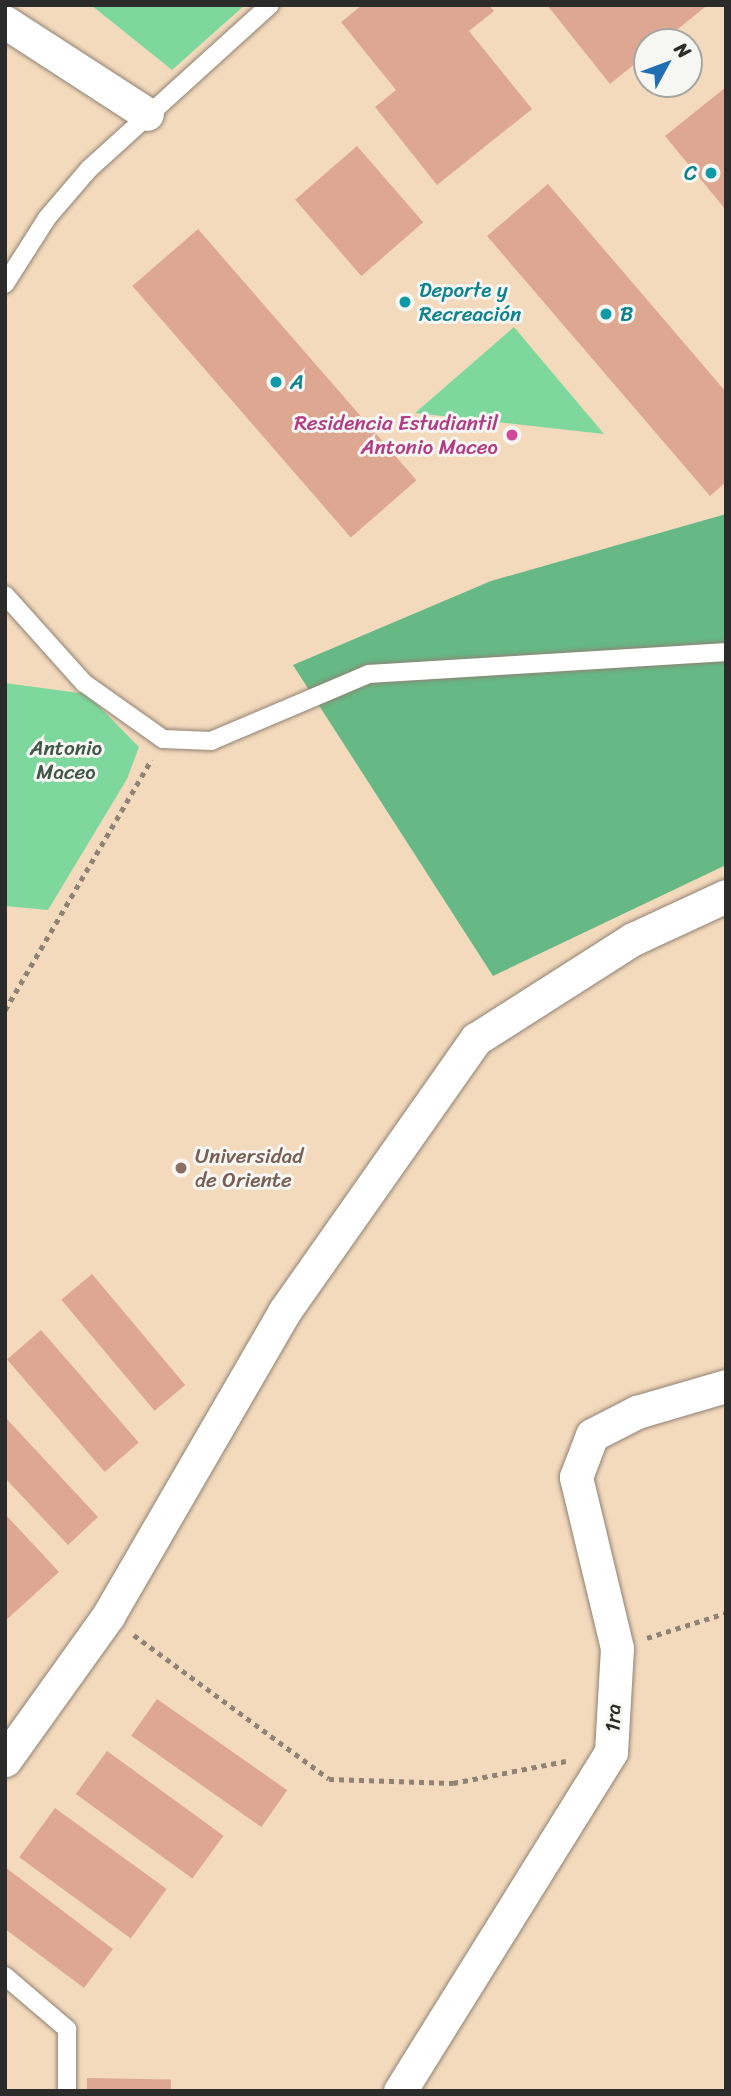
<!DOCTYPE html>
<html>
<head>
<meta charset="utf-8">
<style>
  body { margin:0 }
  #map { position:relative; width:731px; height:2096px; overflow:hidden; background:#f4dabd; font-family:Sriracha,sans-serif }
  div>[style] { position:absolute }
  .green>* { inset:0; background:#7ed89e }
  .forest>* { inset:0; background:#66b885 }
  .building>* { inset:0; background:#dea792; transform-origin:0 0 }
  .path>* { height:4.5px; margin-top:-2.25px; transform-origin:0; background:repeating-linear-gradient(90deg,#908274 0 5px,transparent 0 10px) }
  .roads { filter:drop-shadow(0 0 2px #908274) drop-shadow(0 0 2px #908274) }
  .lane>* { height:18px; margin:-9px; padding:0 9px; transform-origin:9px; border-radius:9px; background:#fff }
  .street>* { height:33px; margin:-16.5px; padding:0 16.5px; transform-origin:16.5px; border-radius:16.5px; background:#fff }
  .dots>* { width:19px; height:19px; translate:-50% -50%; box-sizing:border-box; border:4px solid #f6f6f2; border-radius:50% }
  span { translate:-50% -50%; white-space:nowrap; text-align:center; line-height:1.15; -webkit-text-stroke:6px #f6f6f2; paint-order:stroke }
  .culture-label { font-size:21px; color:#0d838f }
  .right { translate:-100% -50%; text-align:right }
  .left { translate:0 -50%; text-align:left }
  .hotel-label { font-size:21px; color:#b23c85 }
  .park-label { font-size:21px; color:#405648 }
  .education-label { font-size:21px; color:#785e54 }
  .street-label { font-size:21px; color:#2b2b2b }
  .frame { position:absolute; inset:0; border:7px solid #2b2b2b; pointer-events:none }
  .north { position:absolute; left:633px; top:28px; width:70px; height:70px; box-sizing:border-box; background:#f6f6f2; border:2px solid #a5a5a2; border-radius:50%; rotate:49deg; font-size:19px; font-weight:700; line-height:28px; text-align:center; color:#2b2b2b }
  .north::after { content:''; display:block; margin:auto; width:24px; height:32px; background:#1f6fb2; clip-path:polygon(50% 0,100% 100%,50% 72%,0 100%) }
</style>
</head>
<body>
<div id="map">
  <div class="green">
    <i style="clip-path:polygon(91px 5px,245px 5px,172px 70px)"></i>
    <i style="clip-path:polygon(514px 327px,604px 434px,415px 413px)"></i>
    <i style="clip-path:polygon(5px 683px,87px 694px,139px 747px,127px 779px,48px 910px,5px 906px)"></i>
  </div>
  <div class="forest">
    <i style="clip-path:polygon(726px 514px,726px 865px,493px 976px,293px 665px,491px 581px)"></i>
  </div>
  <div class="building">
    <i style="clip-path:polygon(362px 5px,489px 5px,494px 11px,469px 31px,532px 109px,437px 185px,375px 107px,396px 90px,341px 22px)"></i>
    <i style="clip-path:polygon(547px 5px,703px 5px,705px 7px,662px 42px,647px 42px,647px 54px,610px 84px)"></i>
    <i style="clip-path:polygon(726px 87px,726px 210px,665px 136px)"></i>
    <i style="left:357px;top:146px;width:101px;height:82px;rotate:49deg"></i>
    <i style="clip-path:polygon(548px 184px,726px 392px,726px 482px,710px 496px,487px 236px)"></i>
    <i style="left:198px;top:229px;width:333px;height:87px;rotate:49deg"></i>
    <i style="left:92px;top:1274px;width:145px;height:40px;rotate:50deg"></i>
    <i style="left:41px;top:1330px;width:149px;height:45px;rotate:49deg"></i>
    <i style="clip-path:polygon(5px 1417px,98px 1517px,68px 1545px,5px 1478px)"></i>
    <i style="clip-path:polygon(5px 1514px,59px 1572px,5px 1621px)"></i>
    <i style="left:157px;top:1699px;width:159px;height:45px;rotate:35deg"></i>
    <i style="left:107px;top:1751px;width:144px;height:53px;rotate:36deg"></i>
    <i style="left:55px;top:1808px;width:138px;height:61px;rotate:36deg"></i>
    <i style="clip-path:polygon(5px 1867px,113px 1949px,84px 1988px,5px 1929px)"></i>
    <i style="left:87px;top:2078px;width:84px;height:13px;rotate:1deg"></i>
  </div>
  <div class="path">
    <i style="left:5px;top:1010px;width:290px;rotate:-59.7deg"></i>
    <i style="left:134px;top:1635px;width:242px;rotate:36.4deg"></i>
    <i style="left:329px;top:1779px;width:124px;rotate:1.8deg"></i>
    <i style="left:453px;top:1783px;width:115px;rotate:-11deg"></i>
    <i style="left:647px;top:1638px;width:83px;rotate:-17.6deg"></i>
  </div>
  <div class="roads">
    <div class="lane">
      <i style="left:5px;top:284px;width:78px;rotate:-57.5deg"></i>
      <i style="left:47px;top:218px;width:65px;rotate:-49.4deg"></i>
      <i style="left:89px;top:169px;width:244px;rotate:-42.2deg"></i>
      <i style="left:5px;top:595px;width:118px;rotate:48.1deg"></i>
      <i style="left:84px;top:683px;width:97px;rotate:35.3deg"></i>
      <i style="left:163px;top:739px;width:48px;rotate:2.4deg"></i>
      <i style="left:211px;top:741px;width:172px;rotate:-23deg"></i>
      <i style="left:369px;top:674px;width:358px;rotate:-3.5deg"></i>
      <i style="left:5px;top:1976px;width:82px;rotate:40.5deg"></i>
      <i style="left:67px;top:2029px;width:62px;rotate:90deg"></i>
    </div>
    <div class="street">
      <i style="left:5px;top:22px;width:169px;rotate:32.9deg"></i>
      <i style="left:5px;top:1760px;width:177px;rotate:-54.4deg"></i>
      <i style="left:108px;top:1616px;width:351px;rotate:-59.9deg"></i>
      <i style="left:284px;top:1312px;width:334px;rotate:-54.9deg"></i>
      <i style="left:476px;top:1039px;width:186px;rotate:-32.5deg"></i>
      <i style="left:633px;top:939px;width:102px;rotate:-24.8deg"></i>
      <i style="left:400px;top:2091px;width:399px;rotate:-58.1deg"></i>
      <i style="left:611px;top:1752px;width:104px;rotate:-86.7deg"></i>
      <i style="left:617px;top:1648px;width:176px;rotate:-103.5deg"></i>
      <i style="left:576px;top:1477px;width:45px;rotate:-69.1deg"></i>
      <i style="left:592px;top:1435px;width:51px;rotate:-27.1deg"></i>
      <i style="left:637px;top:1412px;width:93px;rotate:-16.3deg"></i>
    </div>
  </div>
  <div class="dots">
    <i style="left:711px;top:173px;background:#0f9aa8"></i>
    <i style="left:405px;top:302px;background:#0f9aa8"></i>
    <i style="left:606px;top:314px;background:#0f9aa8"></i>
    <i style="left:276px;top:382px;background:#0f9aa8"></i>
    <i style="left:512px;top:435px;background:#d1479c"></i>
    <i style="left:181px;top:1168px;background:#8d6e63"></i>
  </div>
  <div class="culture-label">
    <span class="right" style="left:697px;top:173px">C</span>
    <span class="left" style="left:419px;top:302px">Deporte y<br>Recreación</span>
    <span class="left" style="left:620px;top:314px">B</span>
    <span class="left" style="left:290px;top:382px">A</span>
  </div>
  <div class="hotel-label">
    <span class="right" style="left:498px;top:435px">Residencia Estudiantil<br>Antonio Maceo</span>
  </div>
  <div class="park-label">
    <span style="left:66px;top:760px">Antonio<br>Maceo</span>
  </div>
  <div class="education-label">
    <span class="left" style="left:195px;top:1168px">Universidad<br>de Oriente</span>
  </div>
  <div class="street-label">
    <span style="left:613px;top:1718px;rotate:-87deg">1ra</span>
  </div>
  <div class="frame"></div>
  <div class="north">N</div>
</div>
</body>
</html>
